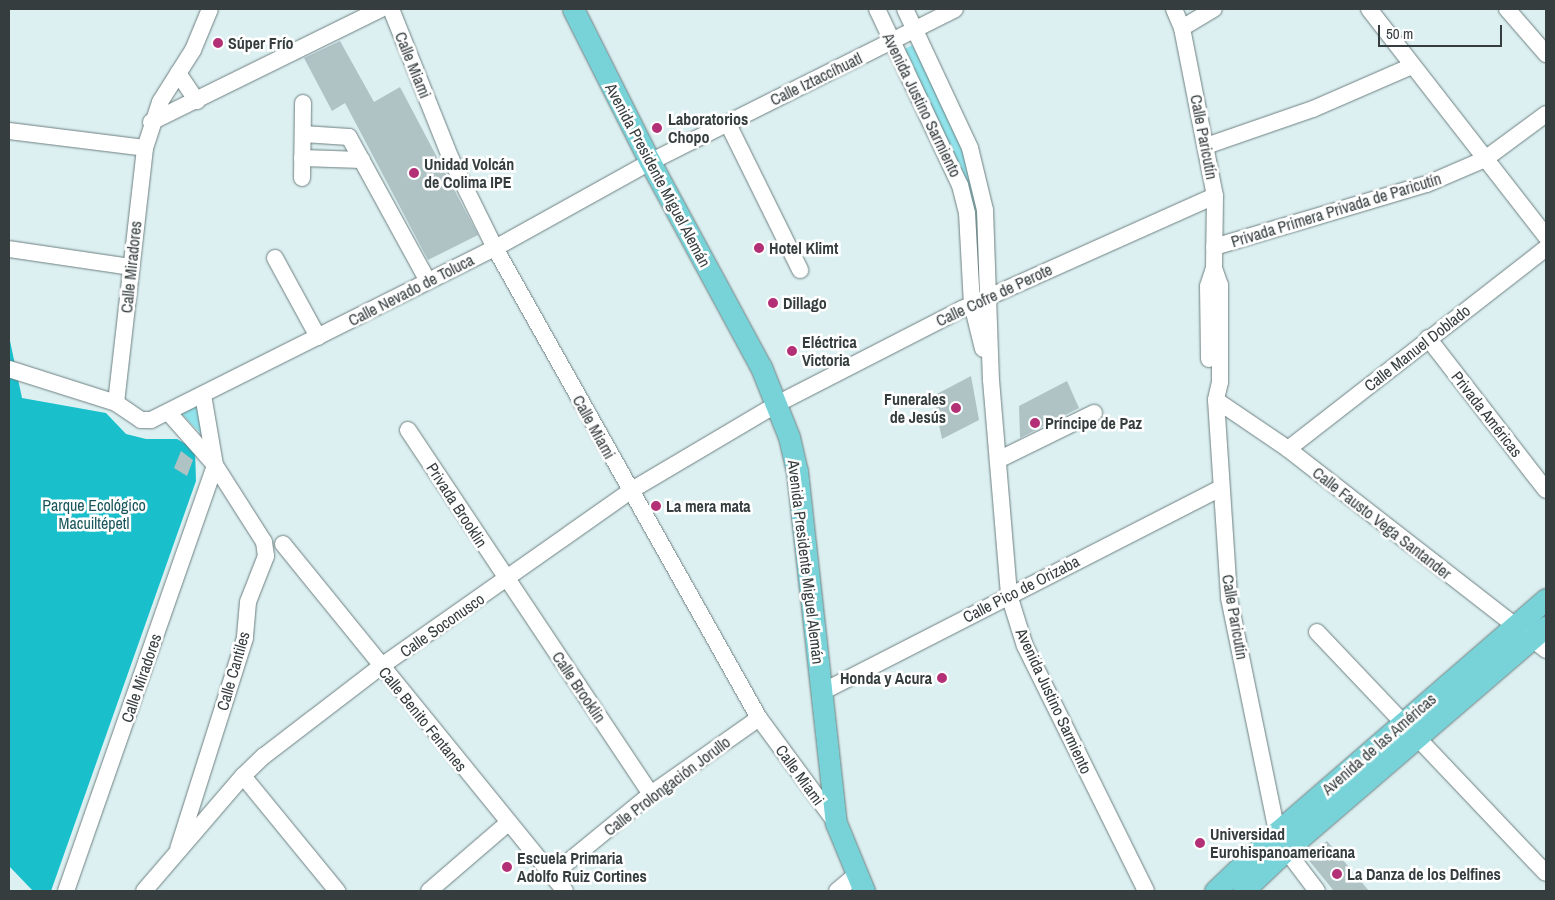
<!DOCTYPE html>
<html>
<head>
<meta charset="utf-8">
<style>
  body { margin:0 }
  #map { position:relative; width:1555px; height:900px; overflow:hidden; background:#dcf0f1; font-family:"Archivo Narrow",sans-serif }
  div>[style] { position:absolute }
  .green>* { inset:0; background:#91e4eb }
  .forest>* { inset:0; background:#19c0cc }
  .building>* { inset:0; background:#afc2c4 }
  .roads { filter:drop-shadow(0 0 1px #6e7f80) drop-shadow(0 0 1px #6e7f80) }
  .minor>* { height:16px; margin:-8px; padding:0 8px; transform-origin:8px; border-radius:8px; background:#fff }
  .major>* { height:21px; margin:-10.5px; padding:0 10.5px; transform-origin:10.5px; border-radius:10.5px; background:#78d3d9 }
  .dots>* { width:14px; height:14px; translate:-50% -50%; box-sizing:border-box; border:2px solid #fff; border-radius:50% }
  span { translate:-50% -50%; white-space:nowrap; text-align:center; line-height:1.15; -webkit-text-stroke:5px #fff; paint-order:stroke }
  .poi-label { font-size:16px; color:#353d3e; font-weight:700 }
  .left { translate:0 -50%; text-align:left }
  .right { translate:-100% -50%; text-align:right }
  .street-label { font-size:16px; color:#353d3e }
  .park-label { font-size:16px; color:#19565b }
  .frame { position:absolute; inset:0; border:10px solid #353d3e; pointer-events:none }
  .scale { position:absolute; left:1378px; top:25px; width:124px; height:22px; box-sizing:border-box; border:2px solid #353d3e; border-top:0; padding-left:6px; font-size:15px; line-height:18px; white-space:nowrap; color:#353d3e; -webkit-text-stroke:4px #fff; paint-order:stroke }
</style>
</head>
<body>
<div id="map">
  <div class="green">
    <i style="clip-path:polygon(912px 45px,967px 150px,979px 186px,983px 276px,978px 278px,968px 187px,905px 49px)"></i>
    <i style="clip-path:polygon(199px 404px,206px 439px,180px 412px)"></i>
  </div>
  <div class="forest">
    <i style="clip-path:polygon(9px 336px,22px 398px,106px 413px,126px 434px,146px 439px,177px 439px,195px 449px,196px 481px,51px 891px,33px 891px,9px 866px)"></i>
  </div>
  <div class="building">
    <i style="clip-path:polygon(340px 41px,374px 102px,400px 87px,478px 235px,428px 260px,345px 103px,332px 111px,304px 58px)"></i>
    <i style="clip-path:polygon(971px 376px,979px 420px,942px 439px,933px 396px)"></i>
    <i style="clip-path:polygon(1067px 381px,1079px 408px,1020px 438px,1019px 406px)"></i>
    <i style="clip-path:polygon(181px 451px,193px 460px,187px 476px,174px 468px)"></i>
    <i style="clip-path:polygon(1327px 841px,1369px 891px,1334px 891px,1307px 858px)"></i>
  </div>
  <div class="roads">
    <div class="minor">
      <i style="left:391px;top:9px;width:162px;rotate:68.2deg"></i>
      <i style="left:451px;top:159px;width:99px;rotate:63.7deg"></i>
      <i style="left:495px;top:248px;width:539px;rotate:60.68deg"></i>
      <i style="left:759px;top:718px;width:130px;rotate:53.7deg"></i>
      <i style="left:877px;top:9px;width:195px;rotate:64.8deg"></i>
      <i style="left:960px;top:185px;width:29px;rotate:76deg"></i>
      <i style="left:967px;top:213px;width:91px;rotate:86.9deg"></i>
      <i style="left:972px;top:304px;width:46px;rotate:76.3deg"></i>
      <i style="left:905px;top:9px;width:153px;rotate:64.9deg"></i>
      <i style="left:970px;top:148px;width:64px;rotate:76.4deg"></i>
      <i style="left:985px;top:210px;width:170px;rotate:88deg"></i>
      <i style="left:991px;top:380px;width:216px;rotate:85.2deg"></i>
      <i style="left:1009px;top:595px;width:53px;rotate:72.6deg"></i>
      <i style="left:1025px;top:646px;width:273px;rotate:63.7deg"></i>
      <i style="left:1174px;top:9px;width:21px;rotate:67deg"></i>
      <i style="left:1182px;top:28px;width:171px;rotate:78.9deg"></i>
      <i style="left:1215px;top:196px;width:72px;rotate:90.8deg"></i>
      <i style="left:1214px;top:268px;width:19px;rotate:108deg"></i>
      <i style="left:1208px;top:286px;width:73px;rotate:89.2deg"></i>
      <i style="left:1369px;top:9px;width:288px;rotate:52.1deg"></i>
      <i style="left:1507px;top:9px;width:60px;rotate:49.1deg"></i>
      <i style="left:1182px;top:28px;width:37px;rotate:-31deg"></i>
      <i style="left:178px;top:73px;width:34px;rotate:56deg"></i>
      <i style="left:151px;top:122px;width:256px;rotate:-26.2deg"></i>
      <i style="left:728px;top:124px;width:163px;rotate:63.7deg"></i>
      <i style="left:9px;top:131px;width:137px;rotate:7.1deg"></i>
      <i style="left:303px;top:134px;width:46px;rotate:3.7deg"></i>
      <i style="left:349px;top:137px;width:164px;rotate:61.3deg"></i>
      <i style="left:1206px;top:146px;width:113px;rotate:-19.1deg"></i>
      <i style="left:1313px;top:109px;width:108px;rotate:-23.5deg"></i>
      <i style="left:302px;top:158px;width:60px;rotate:1.9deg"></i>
      <i style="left:302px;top:178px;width:75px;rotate:-89.2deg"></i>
      <i style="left:1214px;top:247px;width:222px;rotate:-16.5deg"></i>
      <i style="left:1427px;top:184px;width:63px;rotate:-23.3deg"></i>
      <i style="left:1485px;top:159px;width:76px;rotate:-36.4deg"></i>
      <i style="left:9px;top:249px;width:123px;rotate:8.4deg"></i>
      <i style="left:275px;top:258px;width:90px;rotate:61.4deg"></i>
      <i style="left:1214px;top:268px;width:18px;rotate:71deg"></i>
      <i style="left:1220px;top:285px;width:97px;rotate:90deg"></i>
      <i style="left:1220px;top:382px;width:18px;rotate:103deg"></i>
      <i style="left:1216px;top:400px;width:198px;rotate:86.2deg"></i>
      <i style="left:1229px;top:598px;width:239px;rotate:78.4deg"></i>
      <i style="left:1277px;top:832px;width:20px;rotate:63deg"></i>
      <i style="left:1286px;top:850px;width:51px;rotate:52.9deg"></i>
      <i style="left:1428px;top:338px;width:192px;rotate:52.2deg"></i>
      <i style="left:9px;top:369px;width:112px;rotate:17.6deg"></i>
      <i style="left:116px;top:403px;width:30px;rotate:34deg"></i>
      <i style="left:141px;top:420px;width:10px"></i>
      <i style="left:151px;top:420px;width:385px;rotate:-26.6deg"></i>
      <i style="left:495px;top:248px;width:177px;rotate:-29deg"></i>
      <i style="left:650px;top:162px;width:341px;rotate:-26.6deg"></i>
      <i style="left:1216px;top:400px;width:87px;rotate:34.2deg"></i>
      <i style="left:1288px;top:449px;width:327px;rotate:37.9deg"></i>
      <i style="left:116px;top:403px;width:257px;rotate:-83.5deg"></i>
      <i style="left:145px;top:148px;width:48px;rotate:-71.9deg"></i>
      <i style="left:160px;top:102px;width:62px;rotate:-57.6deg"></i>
      <i style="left:193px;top:50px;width:44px;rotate:-67.5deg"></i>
      <i style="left:168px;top:412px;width:71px;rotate:48.4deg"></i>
      <i style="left:215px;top:465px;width:91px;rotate:57.5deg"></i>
      <i style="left:264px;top:542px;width:14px;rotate:82deg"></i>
      <i style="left:266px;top:556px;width:49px;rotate:111.4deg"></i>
      <i style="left:248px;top:602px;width:36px;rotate:95deg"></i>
      <i style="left:245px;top:638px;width:221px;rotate:107.6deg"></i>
      <i style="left:408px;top:430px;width:438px;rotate:56.3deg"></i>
      <i style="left:1288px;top:449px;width:327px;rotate:-37.9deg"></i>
      <i style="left:998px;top:460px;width:107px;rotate:-26.1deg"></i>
      <i style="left:283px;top:544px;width:447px;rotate:50.9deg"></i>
      <i style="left:1317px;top:632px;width:332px;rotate:46.5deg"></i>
      <i style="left:822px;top:692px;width:448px;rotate:-27.1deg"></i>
      <i style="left:243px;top:776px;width:149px;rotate:50.7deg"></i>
      <i style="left:552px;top:875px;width:128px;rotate:-39.3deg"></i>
      <i style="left:651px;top:794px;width:132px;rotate:-35.1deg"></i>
      <i style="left:66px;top:891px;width:451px;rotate:-70.7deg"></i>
      <i style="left:215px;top:465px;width:71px;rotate:-99.7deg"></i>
      <i style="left:144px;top:891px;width:152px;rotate:-49.3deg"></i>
      <i style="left:243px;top:776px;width:29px;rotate:-44deg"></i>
      <i style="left:264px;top:756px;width:146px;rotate:-37.5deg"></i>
      <i style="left:380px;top:667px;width:306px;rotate:-35.1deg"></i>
      <i style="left:630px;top:491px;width:171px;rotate:-30.6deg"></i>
      <i style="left:777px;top:404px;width:208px;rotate:-27.2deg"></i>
      <i style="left:962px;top:309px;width:277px;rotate:-24.1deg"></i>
      <i style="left:429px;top:891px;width:104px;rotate:-40.7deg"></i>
      <i style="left:837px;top:891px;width:23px;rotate:-40deg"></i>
    </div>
    <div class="major">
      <i style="left:573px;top:9px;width:171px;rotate:63.3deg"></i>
      <i style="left:650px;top:162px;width:233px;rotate:61.6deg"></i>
      <i style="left:761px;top:367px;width:75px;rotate:68.2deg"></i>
      <i style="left:789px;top:437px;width:35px;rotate:77deg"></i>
      <i style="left:797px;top:471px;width:354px;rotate:83.7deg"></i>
      <i style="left:836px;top:823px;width:74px;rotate:67.6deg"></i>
      <i style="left:1215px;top:891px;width:86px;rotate:-43.6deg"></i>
      <i style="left:1277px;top:832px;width:356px;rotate:-40.9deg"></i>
      <i style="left:1243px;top:891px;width:59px;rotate:-43.6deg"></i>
      <i style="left:1286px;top:850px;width:343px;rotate:-40.7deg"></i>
    </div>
  </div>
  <div class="dots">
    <i style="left:218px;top:43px;background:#b32f76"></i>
    <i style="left:657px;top:128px;background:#b32f76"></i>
    <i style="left:414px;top:173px;background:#b32f76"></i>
    <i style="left:759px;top:248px;background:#b32f76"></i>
    <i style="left:773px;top:303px;background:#b32f76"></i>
    <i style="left:792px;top:351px;background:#b32f76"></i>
    <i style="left:956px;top:408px;background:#b32f76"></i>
    <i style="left:1035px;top:423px;background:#b32f76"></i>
    <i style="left:656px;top:506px;background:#b32f76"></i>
    <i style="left:942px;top:678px;background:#b32f76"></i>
    <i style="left:1200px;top:843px;background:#b32f76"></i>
    <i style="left:507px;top:867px;background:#b32f76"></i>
    <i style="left:1337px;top:874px;background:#b32f76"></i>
  </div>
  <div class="poi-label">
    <span class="left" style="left:228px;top:43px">Súper Frío</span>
    <span class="left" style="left:668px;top:128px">Laboratorios<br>Chopo</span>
    <span class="left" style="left:424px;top:173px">Unidad Volcán<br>de Colima IPE</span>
    <span class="left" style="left:769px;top:248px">Hotel Klimt</span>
    <span class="left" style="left:783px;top:303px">Dillago</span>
    <span class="left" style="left:802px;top:351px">Eléctrica<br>Victoria</span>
    <span class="right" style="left:946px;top:408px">Funerales<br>de Jesús</span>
    <span class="left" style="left:1045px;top:423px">Príncipe de Paz</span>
    <span class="left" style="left:666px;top:506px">La mera mata</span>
    <span class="right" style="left:932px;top:678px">Honda y Acura</span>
    <span class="left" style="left:1210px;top:843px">Universidad<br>Eurohispanoamericana</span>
    <span class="left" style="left:517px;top:867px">Escuela Primaria<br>Adolfo Ruiz Cortines</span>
    <span class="left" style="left:1347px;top:874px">La Danza de los Delfines</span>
  </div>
  <div class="street-label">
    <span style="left:413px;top:65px;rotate:68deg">Calle Miami</span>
    <span style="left:816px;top:79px;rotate:-26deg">Calle Iztaccíhuatl</span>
    <span style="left:922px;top:105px;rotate:64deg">Avenida Justino Sarmiento</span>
    <span style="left:1204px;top:137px;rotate:79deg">Calle Paricutín</span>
    <span style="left:658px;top:175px;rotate:62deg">Avenida Presidente Miguel Alemán</span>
    <span style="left:1336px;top:210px;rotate:-17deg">Privada Primera Privada de Paricutín</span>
    <span style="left:131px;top:267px;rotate:-84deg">Calle Miradores</span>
    <span style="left:411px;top:290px;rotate:-27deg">Calle Nevado de Toluca</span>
    <span style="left:994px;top:295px;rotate:-25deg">Calle Cofre de Perote</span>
    <span style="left:1417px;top:348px;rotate:-38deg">Calle Manuel Doblado</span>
    <span style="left:1487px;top:414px;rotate:52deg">Privada Américas</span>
    <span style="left:594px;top:427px;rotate:61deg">Calle Miami</span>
    <span style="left:457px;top:505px;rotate:57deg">Privada Brooklin</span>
    <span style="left:1382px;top:523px;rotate:38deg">Calle Fausto Vega Santander</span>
    <span style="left:806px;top:562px;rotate:83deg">Avenida Presidente Miguel Alemán</span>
    <span style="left:1021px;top:589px;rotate:-27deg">Calle Pico de Orizaba</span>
    <span style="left:1235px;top:617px;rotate:80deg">Calle Paricutín</span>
    <span style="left:442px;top:625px;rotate:-35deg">Calle Soconusco</span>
    <span style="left:233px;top:671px;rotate:-74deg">Calle Cantiles</span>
    <span style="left:141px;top:678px;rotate:-71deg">Calle Miradores</span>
    <span style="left:579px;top:687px;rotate:56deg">Calle Brooklin</span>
    <span style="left:1054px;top:701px;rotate:65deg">Avenida Justino Sarmiento</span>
    <span style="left:423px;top:719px;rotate:51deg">Calle Benito Fentanes</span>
    <span style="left:1379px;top:744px;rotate:-41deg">Avenida de las Américas</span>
    <span style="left:800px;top:775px;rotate:54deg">Calle Miami</span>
    <span style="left:667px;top:786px;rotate:-37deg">Calle Prolongación Jorullo</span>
  </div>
  <div class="park-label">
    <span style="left:94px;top:514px">Parque Ecológico<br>Macuiltépetl</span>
  </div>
  <div class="frame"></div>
  <div class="scale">50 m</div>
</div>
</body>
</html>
